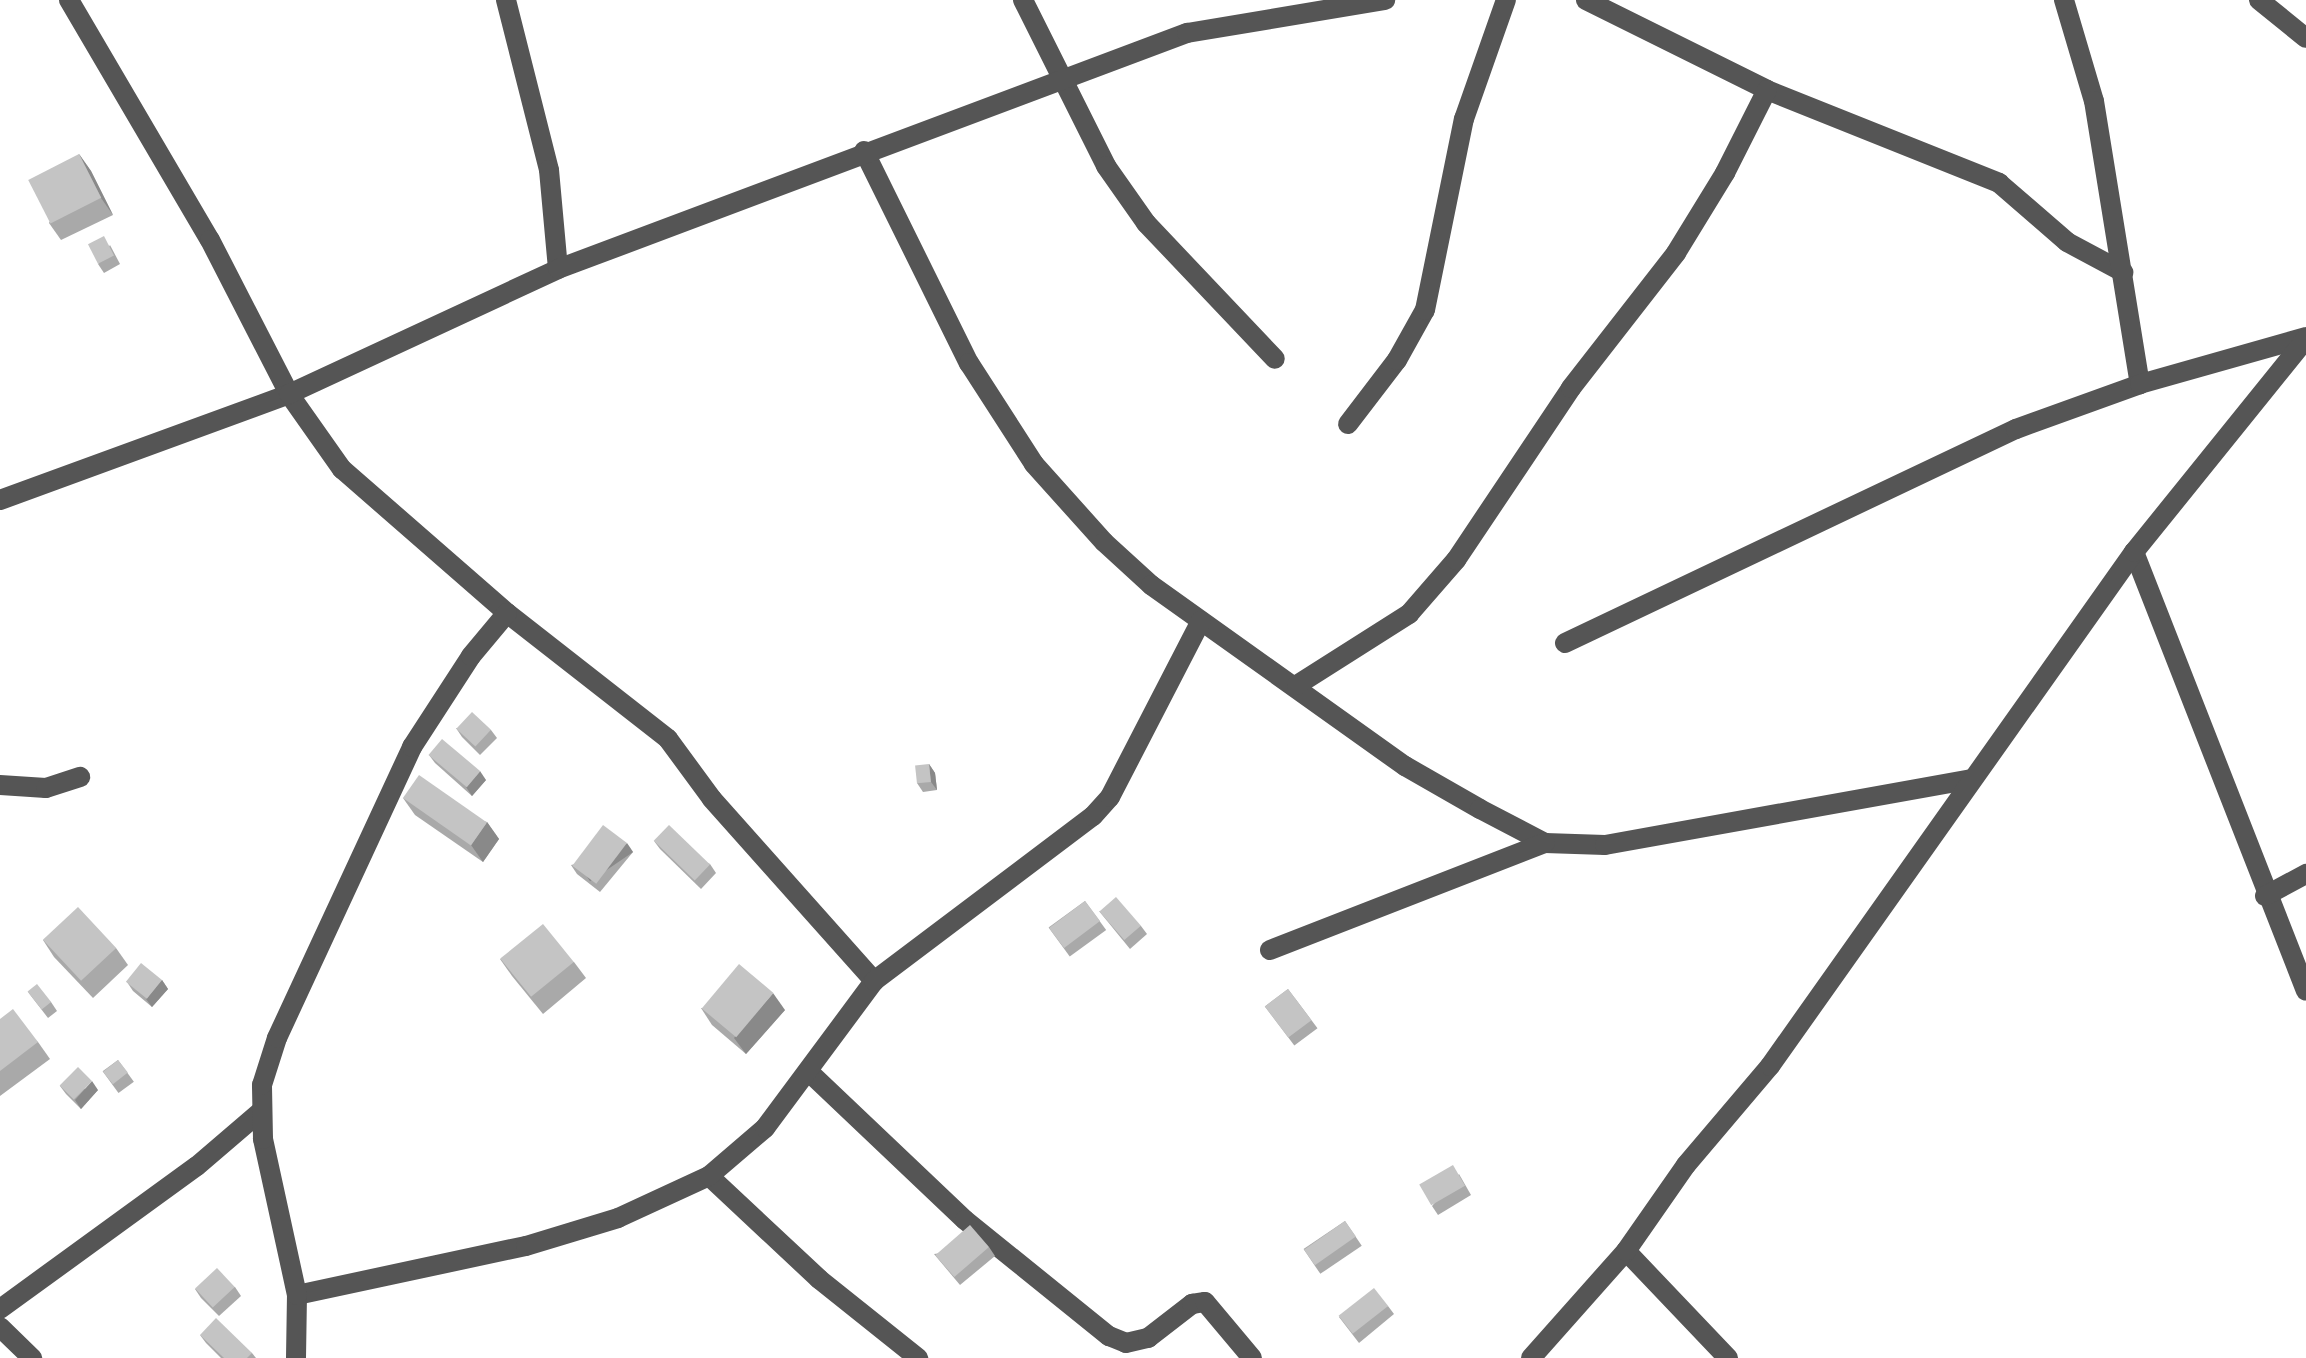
<!DOCTYPE html>
<html>
<head>
<meta charset="utf-8">
<style>
  body { margin:0 }
  #map { position:relative; width:2306px; height:1358px; overflow:hidden; background:#fff; font-family:Commissioner,sans-serif }
  div>[style] { position:absolute }
  .minor>* { height:20px; margin:-10px; padding:0 10px; transform-origin:10px; border-radius:10px; background:#555 }
  .wall>* { inset:0; background:#a9a9a9; transform-origin:0 0 }
  .shaded-wall>* { inset:0; background:#898989; transform-origin:0 0 }
  .building>* { inset:0; background:#c4c4c4; transform-origin:0 0 }
  span { translate:-50% -50%; white-space:nowrap; text-align:center; line-height:1.15; -webkit-text-stroke:6px #fff; paint-order:stroke }
</style>
</head>
<body>
<div id="map">
  <div class="minor">
    <i style="left:69px;top:0;width:278px;rotate:59.6deg"></i>
    <i style="left:210px;top:240px;width:173px;rotate:62.8deg"></i>
    <i style="left:289px;top:394px;width:92px;rotate:54.8deg"></i>
    <i style="left:342px;top:469px;width:219px;rotate:41.1deg"></i>
    <i style="left:507px;top:613px;width:204px;rotate:38deg"></i>
    <i style="left:668px;top:739px;width:74px;rotate:53.7deg"></i>
    <i style="left:712px;top:799px;width:244px;rotate:48.3deg"></i>
    <i style="left:506px;top:0;width:175px;rotate:75.8deg"></i>
    <i style="left:549px;top:170px;width:99px;rotate:84.8deg"></i>
    <i style="left:1023px;top:0;width:186px;rotate:63.4deg"></i>
    <i style="left:1106px;top:166px;width:70px;rotate:54.9deg"></i>
    <i style="left:1146px;top:223px;width:187px;rotate:46.5deg"></i>
    <i style="left:1586px;top:0;width:202px;rotate:26.4deg"></i>
    <i style="left:1767px;top:90px;width:250px;rotate:21.8deg"></i>
    <i style="left:1999px;top:183px;width:90px;rotate:40.9deg"></i>
    <i style="left:2067px;top:242px;width:64px;rotate:28.2deg"></i>
    <i style="left:2064px;top:0;width:105px;rotate:73.5deg"></i>
    <i style="left:2094px;top:101px;width:287px;rotate:80.8deg"></i>
    <i style="left:2259px;top:0;width:60px;rotate:39deg"></i>
    <i style="left:864px;top:151px;width:237px;rotate:63.7deg"></i>
    <i style="left:969px;top:363px;width:120px;rotate:57.2deg"></i>
    <i style="left:1034px;top:464px;width:105px;rotate:48.1deg"></i>
    <i style="left:1104px;top:542px;width:64px;rotate:42.5deg"></i>
    <i style="left:1151px;top:585px;width:312px;rotate:35.5deg"></i>
    <i style="left:1405px;top:766px;width:86px;rotate:29.8deg"></i>
    <i style="left:1480px;top:809px;width:73px;rotate:27.6deg"></i>
    <i style="left:1545px;top:843px;width:60px;rotate:1.9deg"></i>
    <i style="left:1605px;top:845px;width:371px;rotate:-10.2deg"></i>
    <i style="left:1348px;top:424px;width:81px;rotate:-52.6deg"></i>
    <i style="left:1397px;top:360px;width:57px;rotate:-60.8deg"></i>
    <i style="left:1425px;top:310px;width:195px;rotate:-78.5deg"></i>
    <i style="left:1464px;top:119px;width:126px;rotate:-70.6deg"></i>
    <i style="left:0;top:500px;width:308px;rotate:-20.1deg"></i>
    <i style="left:289px;top:394px;width:297px;rotate:-24.9deg"></i>
    <i style="left:558px;top:269px;width:672px;rotate:-20.57deg"></i>
    <i style="left:1187px;top:33px;width:201px;rotate:-9.5deg"></i>
    <i style="left:2134px;top:552px;width:471px;rotate:68.6deg"></i>
    <i style="left:1565px;top:643px;width:499px;rotate:-25.4deg"></i>
    <i style="left:2016px;top:429px;width:132px;rotate:-19.9deg"></i>
    <i style="left:2140px;top:384px;width:173px;rotate:-15.8deg"></i>
    <i style="left:1297px;top:685px;width:133px;rotate:-32.4deg"></i>
    <i style="left:1409px;top:614px;width:72px;rotate:-49deg"></i>
    <i style="left:1456px;top:560px;width:207px;rotate:-56.2deg"></i>
    <i style="left:1571px;top:388px;width:171px;rotate:-52.1deg"></i>
    <i style="left:1676px;top:253px;width:94px;rotate:-58.5deg"></i>
    <i style="left:1725px;top:173px;width:93px;rotate:-63.2deg"></i>
    <i style="left:0;top:785px;width:46px;rotate:3.7deg"></i>
    <i style="left:46px;top:788px;width:36px;rotate:-18deg"></i>
    <i style="left:2265px;top:896px;width:47px;rotate:-28.2deg"></i>
    <i style="left:1270px;top:950px;width:295px;rotate:-21.3deg"></i>
    <i style="left:808px;top:1071px;width:216px;rotate:43.5deg"></i>
    <i style="left:965px;top:1220px;width:185px;rotate:38.9deg"></i>
    <i style="left:1109px;top:1336px;width:18px;rotate:22deg"></i>
    <i style="left:1126px;top:1343px;width:23px;rotate:-13deg"></i>
    <i style="left:1148px;top:1338px;width:56px;rotate:-37.7deg"></i>
    <i style="left:1192px;top:1304px;width:13px;rotate:-9deg"></i>
    <i style="left:1205px;top:1302px;width:73px;rotate:50deg"></i>
    <i style="left:709px;top:1176px;width:151px;rotate:43.1deg"></i>
    <i style="left:819px;top:1279px;width:127px;rotate:38.6deg"></i>
    <i style="left:1626px;top:1251px;width:148px;rotate:46.4deg"></i>
    <i style="left:297px;top:1295px;width:234px;rotate:-12.1deg"></i>
    <i style="left:526px;top:1246px;width:96px;rotate:-16.9deg"></i>
    <i style="left:618px;top:1218px;width:100px;rotate:-24.8deg"></i>
    <i style="left:709px;top:1176px;width:74px;rotate:-40.6deg"></i>
    <i style="left:765px;top:1128px;width:183px;rotate:-53.4deg"></i>
    <i style="left:874px;top:981px;width:274px;rotate:-37deg"></i>
    <i style="left:1093px;top:816px;width:25px;rotate:-48deg"></i>
    <i style="left:1110px;top:797px;width:198px;rotate:-62.7deg"></i>
    <i style="left:0;top:1309px;width:243px;rotate:-36deg"></i>
    <i style="left:197px;top:1166px;width:83px;rotate:-40.6deg"></i>
    <i style="left:0;top:1327px;width:45px;rotate:44.1deg"></i>
    <i style="left:296px;top:1358px;width:63px;rotate:-89.1deg"></i>
    <i style="left:297px;top:1295px;width:160px;rotate:-102.3deg"></i>
    <i style="left:263px;top:1139px;width:54px;rotate:-91.1deg"></i>
    <i style="left:262px;top:1085px;width:49px;rotate:-72.3deg"></i>
    <i style="left:277px;top:1038px;width:321px;rotate:-65.1deg"></i>
    <i style="left:412px;top:747px;width:108px;rotate:-57deg"></i>
    <i style="left:471px;top:656px;width:56px;rotate:-50.1deg"></i>
    <i style="left:1531px;top:1358px;width:143px;rotate:-48.4deg"></i>
    <i style="left:1626px;top:1251px;width:105px;rotate:-55.1deg"></i>
    <i style="left:1686px;top:1165px;width:130px;rotate:-49.7deg"></i>
    <i style="left:1770px;top:1066px;width:630px;rotate:-54.69deg"></i>
    <i style="left:2134px;top:552px;width:274px;rotate:-51.1deg"></i>
  </div>
  <div class="wall">
    <i style="clip-path:polygon(79px 154px,91px 171px,113px 215px,61px 240px,49px 223px)"></i>
    <i style="clip-path:polygon(110px 245px,120px 264px,104px 273px,98px 264px)"></i>
    <i style="clip-path:polygon(456px 728px,491px 730px,497px 738px,480px 755px,462px 737px)"></i>
    <i style="clip-path:polygon(429px 755px,486px 780px,472px 796px,435px 763px)"></i>
    <i style="clip-path:polygon(929px 764px,935px 773px,937px 790px,923px 792px,917px 783px)"></i>
    <i style="clip-path:polygon(403px 798px,487px 822px,499px 839px,483px 862px,415px 815px)"></i>
    <i style="clip-path:polygon(654px 841px,710px 864px,716px 873px,701px 889px,660px 849px)"></i>
    <i style="clip-path:polygon(633px 852px,600px 892px,577px 874px,571px 865px)"></i>
    <i style="left:1085px;top:901px;width:36px;height:45px;rotate:54deg"></i>
    <i style="clip-path:polygon(1099px 911px,1141px 926px,1147px 934px,1130px 949px)"></i>
    <i style="clip-path:polygon(43px 940px,116px 948px,128px 965px,93px 998px,54px 957px)"></i>
    <i style="clip-path:polygon(500px 959px,574px 962px,586px 978px,543px 1014px,512px 976px)"></i>
    <i style="clip-path:polygon(162px 980px,168px 989px,152px 1007px,133px 991px,127px 982px)"></i>
    <i style="left:1288px;top:989px;width:49px;height:29px;rotate:53deg"></i>
    <i style="clip-path:polygon(28px 992px,51px 1002px,57px 1011px,48px 1018px)"></i>
    <i style="clip-path:polygon(701px 1008px,785px 1010px,746px 1054px,712px 1025px)"></i>
    <i style="clip-path:polygon(0 1019px,38px 1042px,50px 1059px,0 1096px)"></i>
    <i style="left:118px;top:1060px;width:27px;height:19px;rotate:54deg"></i>
    <i style="clip-path:polygon(60px 1086px,98px 1090px,81px 1109px,66px 1094px)"></i>
    <i style="clip-path:polygon(1459px 1174px,1471px 1195px,1438px 1215px,1432px 1206px)"></i>
    <i style="left:1345px;top:1221px;width:30px;height:50px;rotate:56deg"></i>
    <i style="clip-path:polygon(989px 1247px,995px 1256px,960px 1285px,934px 1254px)"></i>
    <i style="clip-path:polygon(235px 1287px,241px 1296px,219px 1316px,201px 1298px,195px 1289px)"></i>
    <i style="clip-path:polygon(1388px 1306px,1394px 1314px,1359px 1343px,1339px 1317px)"></i>
    <i style="clip-path:polygon(200px 1335px,252px 1353px,256px 1358px,221px 1358px,206px 1343px)"></i>
  </div>
  <div class="shaded-wall">
    <i style="clip-path:polygon(79px 154px,91px 171px,113px 215px,101px 198px)"></i>
    <i style="clip-path:polygon(929px 764px,935px 773px,937px 790px,931px 782px)"></i>
    <i style="clip-path:polygon(480px 771px,486px 780px,472px 796px,466px 787px)"></i>
    <i style="clip-path:polygon(487px 822px,499px 839px,483px 862px,471px 845px)"></i>
    <i style="left:627px;top:843px;width:11px;height:52px;rotate:56deg"></i>
    <i style="clip-path:polygon(162px 980px,168px 989px,152px 1007px,146px 999px)"></i>
    <i style="clip-path:polygon(773px 993px,785px 1010px,746px 1054px,734px 1038px)"></i>
    <i style="clip-path:polygon(92px 1081px,98px 1090px,81px 1109px,75px 1100px)"></i>
  </div>
  <div class="building">
    <i style="left:79px;top:154px;width:49px;height:57px;rotate:63deg"></i>
    <i style="left:104px;top:236px;width:22px;height:18px;rotate:63deg"></i>
    <i style="left:472px;top:712px;width:26px;height:23px;rotate:43deg"></i>
    <i style="left:442px;top:739px;width:50px;height:21px;rotate:40deg"></i>
    <i style="left:929px;top:764px;width:18px;height:14px;rotate:84deg"></i>
    <i style="left:419px;top:775px;width:83px;height:28px;rotate:35deg"></i>
    <i style="left:603px;top:825px;width:30px;height:51px;rotate:37deg"></i>
    <i style="left:669px;top:825px;width:57px;height:22px;rotate:44deg"></i>
    <i style="left:1116px;top:897px;width:38px;height:22px;rotate:49deg"></i>
    <i style="left:1085px;top:901px;width:25px;height:45px;rotate:53deg"></i>
    <i style="left:78px;top:907px;width:56px;height:48px;rotate:47deg"></i>
    <i style="left:543px;top:924px;width:49px;height:55px;rotate:51deg"></i>
    <i style="left:141px;top:963px;width:27px;height:24px;rotate:39deg"></i>
    <i style="left:739px;top:964px;width:45px;height:58px;rotate:40deg"></i>
    <i style="left:37px;top:984px;width:23px;height:12px;rotate:52deg"></i>
    <i style="left:1288px;top:989px;width:39px;height:29px;rotate:53deg"></i>
    <i style="clip-path:polygon(13px 1009px,38px 1042px,0 1071px,0 1019px)"></i>
    <i style="left:118px;top:1060px;width:16px;height:19px;rotate:52deg"></i>
    <i style="left:78px;top:1067px;width:20px;height:26px;rotate:45deg"></i>
    <i style="left:1453px;top:1165px;width:24px;height:39px;rotate:60deg"></i>
    <i style="left:1345px;top:1221px;width:19px;height:50px;rotate:55deg"></i>
    <i style="left:970px;top:1225px;width:29px;height:46px;rotate:49deg"></i>
    <i style="left:217px;top:1268px;width:26px;height:30px;rotate:47deg"></i>
    <i style="left:1374px;top:1288px;width:23px;height:45px;rotate:52deg"></i>
    <i style="clip-path:polygon(216px 1318px,252px 1353px,247px 1358px,224px 1358px,200px 1335px)"></i>
  </div>
</div>
</body>
</html>
